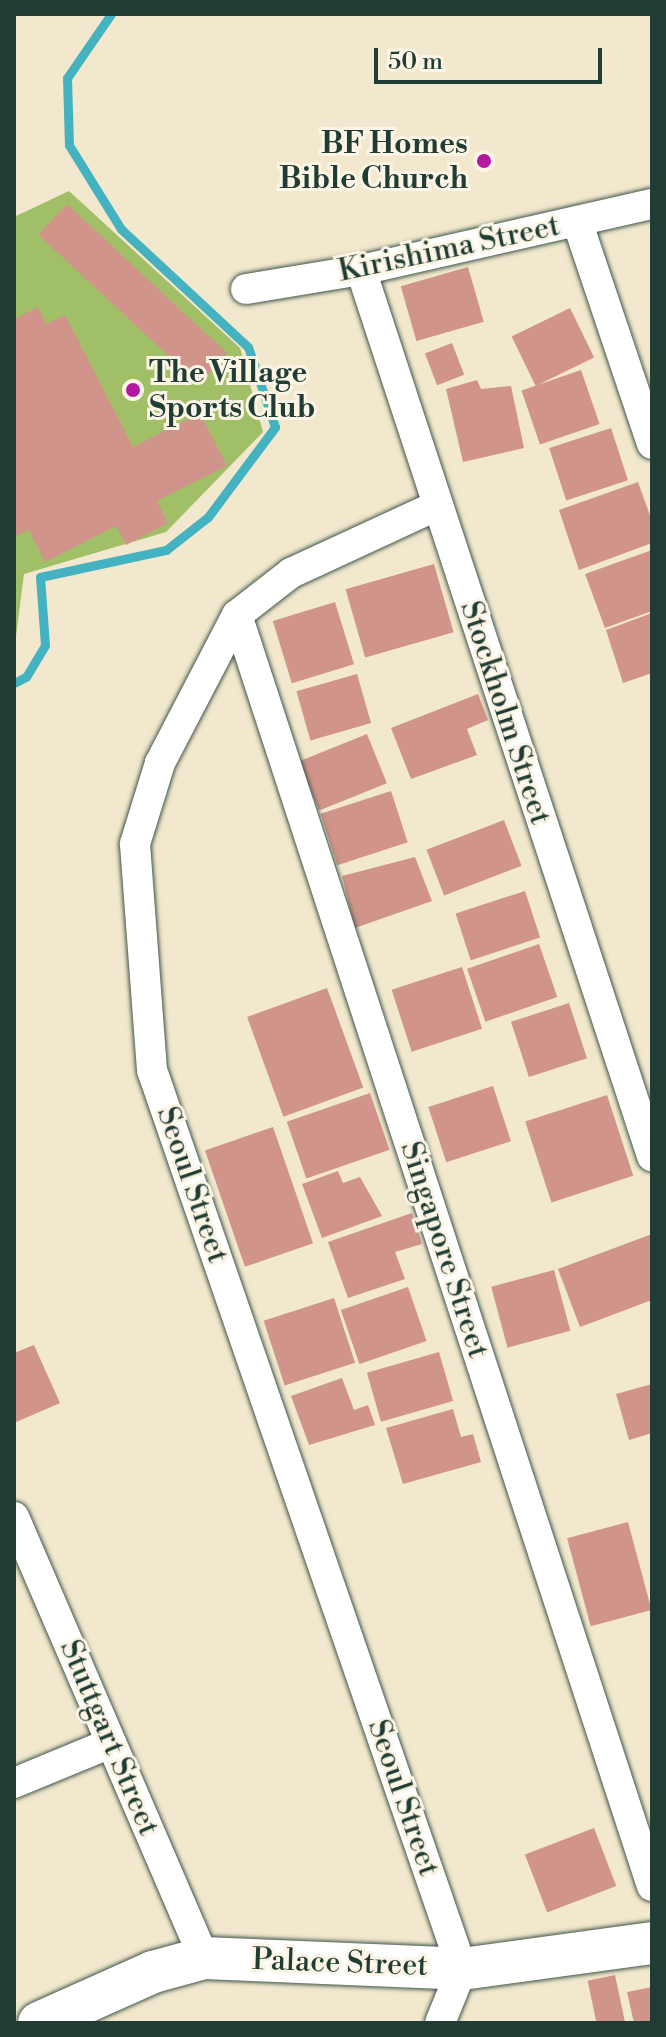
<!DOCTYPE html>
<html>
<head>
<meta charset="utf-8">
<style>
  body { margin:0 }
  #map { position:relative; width:666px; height:2037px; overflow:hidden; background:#f2e8cd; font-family:"Libre Bodoni",serif }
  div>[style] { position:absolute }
  .green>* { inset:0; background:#a0bf67 }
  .stream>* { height:9px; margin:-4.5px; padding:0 4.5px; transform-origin:4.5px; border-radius:4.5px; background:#44b2c0 }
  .building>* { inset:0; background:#d0948a; transform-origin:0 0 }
  .roads { filter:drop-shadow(0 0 2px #3f574b) drop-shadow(0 0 2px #3f574b) }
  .street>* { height:30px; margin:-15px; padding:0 15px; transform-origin:15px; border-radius:15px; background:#fff }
  .secondary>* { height:42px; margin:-21px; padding:0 21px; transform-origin:21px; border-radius:21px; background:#fff }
  .dots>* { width:22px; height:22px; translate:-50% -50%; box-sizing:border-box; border:4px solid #fcf5e5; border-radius:50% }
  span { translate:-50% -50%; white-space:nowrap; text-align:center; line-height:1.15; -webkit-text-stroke:6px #fcf5e5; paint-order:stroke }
  .poi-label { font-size:30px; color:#1f3d34; font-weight:700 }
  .right { translate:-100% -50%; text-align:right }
  .left { translate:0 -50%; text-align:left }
  .street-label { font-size:30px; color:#1f3d34 }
  .frame { position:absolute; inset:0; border:16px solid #1f3d34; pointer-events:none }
  .scale { position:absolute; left:374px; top:48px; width:228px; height:36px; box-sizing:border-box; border:4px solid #1f3d34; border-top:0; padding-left:10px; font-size:24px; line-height:28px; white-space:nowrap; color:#1f3d34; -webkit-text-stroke:6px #fcf5e5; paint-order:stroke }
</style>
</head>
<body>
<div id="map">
  <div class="green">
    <i style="clip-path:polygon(69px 191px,240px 348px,263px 432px,166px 532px,24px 574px,14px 652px,14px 217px)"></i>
  </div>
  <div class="stream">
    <i style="left:14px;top:683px;width:13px;rotate:-27deg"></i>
    <i style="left:26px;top:677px;width:37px;rotate:-59deg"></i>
    <i style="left:45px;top:645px;width:68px;rotate:-94.2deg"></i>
    <i style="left:40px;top:577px;width:129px;rotate:-12.1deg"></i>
    <i style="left:166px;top:550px;width:53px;rotate:-38.2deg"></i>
    <i style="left:208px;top:517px;width:112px;rotate:-53.3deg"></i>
    <i style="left:275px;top:427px;width:84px;rotate:-108.6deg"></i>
    <i style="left:248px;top:347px;width:173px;rotate:-137.1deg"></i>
    <i style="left:121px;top:229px;width:99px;rotate:-121.8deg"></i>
    <i style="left:69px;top:145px;width:67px;rotate:-91.7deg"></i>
    <i style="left:67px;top:78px;width:78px;rotate:-55.5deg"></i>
  </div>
  <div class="building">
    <i style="left:67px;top:204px;width:219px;height:42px;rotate:43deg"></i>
    <i style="left:468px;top:267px;width:57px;height:70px;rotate:74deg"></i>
    <i style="clip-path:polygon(38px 307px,46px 324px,65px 315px,133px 447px,200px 413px,227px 466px,157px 501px,168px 523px,126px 545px,116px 526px,45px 562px,29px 530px,14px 537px,14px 319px)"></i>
    <i style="left:570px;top:308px;width:55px;height:65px;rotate:64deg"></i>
    <i style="left:452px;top:343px;width:34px;height:29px;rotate:69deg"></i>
    <i style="left:581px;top:370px;width:57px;height:63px;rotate:71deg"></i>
    <i style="clip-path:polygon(477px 380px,481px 389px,511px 386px,524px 448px,463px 462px,446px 389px)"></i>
    <i style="left:611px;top:428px;width:55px;height:65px;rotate:72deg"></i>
    <i style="clip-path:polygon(638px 482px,652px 521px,652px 543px,579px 570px,559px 510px)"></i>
    <i style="clip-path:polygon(652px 550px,652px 611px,605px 628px,585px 574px)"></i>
    <i style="left:434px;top:564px;width:71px;height:92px;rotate:74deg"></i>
    <i style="left:335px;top:602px;width:65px;height:65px;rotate:73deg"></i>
    <i style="clip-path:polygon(652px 613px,652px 673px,623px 683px,606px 630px)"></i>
    <i style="left:357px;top:674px;width:51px;height:63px;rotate:74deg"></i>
    <i style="clip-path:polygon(478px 694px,488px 720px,467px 729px,477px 755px,411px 779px,391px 728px)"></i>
    <i style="left:367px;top:734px;width:53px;height:73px;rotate:68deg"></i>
    <i style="left:391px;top:791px;width:54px;height:74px;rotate:72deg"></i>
    <i style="left:504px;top:820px;width:49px;height:83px;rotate:69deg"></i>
    <i style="clip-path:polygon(415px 857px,432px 901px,355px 928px,342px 876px)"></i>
    <i style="left:525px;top:891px;width:49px;height:73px;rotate:72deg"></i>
    <i style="left:539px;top:944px;width:56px;height:76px;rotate:71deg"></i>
    <i style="left:462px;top:967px;width:65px;height:74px;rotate:72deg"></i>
    <i style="left:327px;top:988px;width:106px;height:85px;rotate:70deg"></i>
    <i style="left:569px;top:1003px;width:58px;height:61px;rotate:72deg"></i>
    <i style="left:493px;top:1086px;width:58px;height:68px;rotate:72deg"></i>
    <i style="left:370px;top:1093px;width:60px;height:88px;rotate:71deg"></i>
    <i style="left:607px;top:1095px;width:85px;height:86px;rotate:72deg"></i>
    <i style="left:273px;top:1127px;width:123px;height:72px;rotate:71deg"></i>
    <i style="clip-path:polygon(338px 1171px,343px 1183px,360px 1177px,382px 1216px,322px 1238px,302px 1184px)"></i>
    <i style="clip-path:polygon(412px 1213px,422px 1244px,395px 1252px,405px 1279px,348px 1298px,328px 1242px)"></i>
    <i style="clip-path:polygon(652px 1234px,652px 1300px,580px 1327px,558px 1269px)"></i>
    <i style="left:554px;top:1270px;width:63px;height:65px;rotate:75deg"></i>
    <i style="left:408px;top:1287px;width:57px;height:71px;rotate:71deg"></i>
    <i style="left:334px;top:1298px;width:68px;height:74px;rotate:72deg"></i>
    <i style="clip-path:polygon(34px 1345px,60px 1403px,14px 1423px,14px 1353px)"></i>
    <i style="left:439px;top:1352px;width:51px;height:75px;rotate:74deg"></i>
    <i style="clip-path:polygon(342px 1378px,354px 1410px,368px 1405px,375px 1425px,309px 1445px,291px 1396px)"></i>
    <i style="clip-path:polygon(652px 1384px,652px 1433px,629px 1440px,616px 1394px)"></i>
    <i style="clip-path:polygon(453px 1409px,461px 1437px,473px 1434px,481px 1462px,403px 1484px,386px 1428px)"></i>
    <i style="left:628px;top:1522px;width:91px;height:63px;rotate:75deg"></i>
    <i style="left:594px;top:1828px;width:62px;height:74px;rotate:69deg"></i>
    <i style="left:615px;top:1975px;width:49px;height:28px;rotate:78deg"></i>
    <i style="clip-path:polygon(652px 1987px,652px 2023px,634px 2023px,627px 1992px)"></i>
  </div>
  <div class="roads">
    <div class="street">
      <i style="left:577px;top:221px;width:235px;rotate:71.4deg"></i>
      <i style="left:361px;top:270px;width:933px;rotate:71.82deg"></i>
      <i style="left:246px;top:289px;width:117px;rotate:-9.4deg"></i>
      <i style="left:361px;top:270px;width:298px;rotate:-12.8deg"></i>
      <i style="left:436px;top:506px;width:160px;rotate:155.2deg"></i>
      <i style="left:291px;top:573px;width:68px;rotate:142.1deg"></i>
      <i style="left:237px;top:615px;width:167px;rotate:117.5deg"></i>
      <i style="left:160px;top:763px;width:85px;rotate:107.2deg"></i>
      <i style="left:135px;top:844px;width:227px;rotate:85.7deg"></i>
      <i style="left:152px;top:1070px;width:951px;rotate:70.97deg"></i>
      <i style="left:462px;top:1969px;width:58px;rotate:112.2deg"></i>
      <i style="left:237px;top:615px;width:1337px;rotate:71.92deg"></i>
      <i style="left:14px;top:1517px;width:480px;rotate:66.7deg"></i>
      <i style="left:14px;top:1783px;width:105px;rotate:-22.4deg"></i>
    </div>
    <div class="secondary">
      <i style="left:39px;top:2023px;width:125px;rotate:-24.1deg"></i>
      <i style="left:153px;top:1972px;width:53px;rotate:-15.4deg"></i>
      <i style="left:204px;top:1958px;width:258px;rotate:2.4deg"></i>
      <i style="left:462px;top:1969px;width:192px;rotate:-7.8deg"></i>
    </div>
  </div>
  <div class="dots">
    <i style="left:484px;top:161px;background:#b5179e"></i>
    <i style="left:133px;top:390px;background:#b5179e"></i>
  </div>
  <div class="poi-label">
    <span class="right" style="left:468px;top:161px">BF Homes<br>Bible Church</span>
    <span class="left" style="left:149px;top:390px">The Village<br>Sports Club</span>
  </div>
  <div class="street-label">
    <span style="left:449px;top:249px;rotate:-12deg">Kirishima Street</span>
    <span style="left:505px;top:713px;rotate:72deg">Stockholm Street</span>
    <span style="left:192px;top:1185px;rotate:71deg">Seoul Street</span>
    <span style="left:444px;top:1250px;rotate:72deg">Singapore Street</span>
    <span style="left:109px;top:1738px;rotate:67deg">Stuttgart Street</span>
    <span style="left:403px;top:1798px;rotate:71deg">Seoul Street</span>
    <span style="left:340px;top:1963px;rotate:2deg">Palace Street</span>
  </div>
  <div class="frame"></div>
  <div class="scale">50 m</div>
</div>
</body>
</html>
